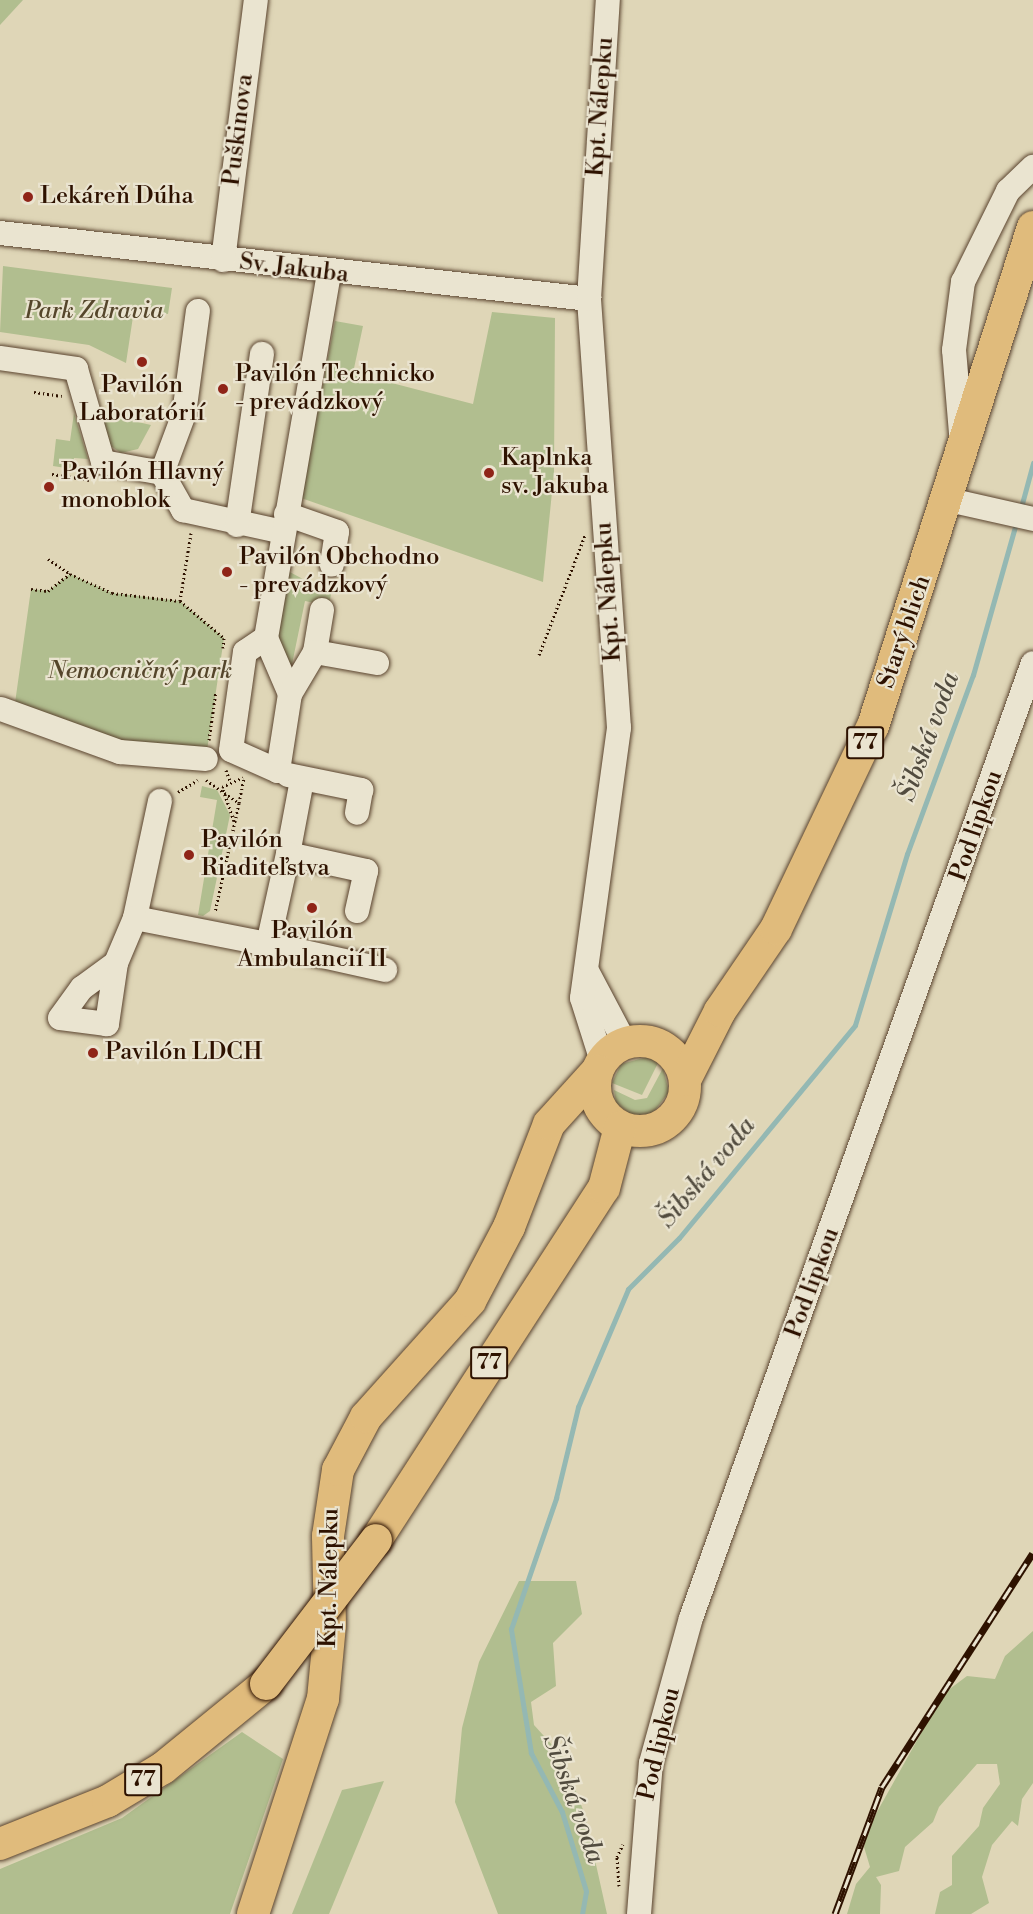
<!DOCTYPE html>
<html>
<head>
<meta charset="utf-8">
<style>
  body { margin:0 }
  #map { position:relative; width:1033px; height:1914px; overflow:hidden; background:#dfd6b7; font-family:"Libre Bodoni",serif }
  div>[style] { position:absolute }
  .green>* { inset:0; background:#b1be8f }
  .stream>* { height:5px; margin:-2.5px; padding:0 2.5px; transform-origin:2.5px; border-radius:2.5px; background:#94b8b3 }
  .path>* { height:3px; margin-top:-1.5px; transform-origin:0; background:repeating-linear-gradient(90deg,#2e1200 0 1.5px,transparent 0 4.5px) }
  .roads { filter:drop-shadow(0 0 2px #5a432e) drop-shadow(0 0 2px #5a432e) }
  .minor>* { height:24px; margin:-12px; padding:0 12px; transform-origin:12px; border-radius:12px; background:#eae4d0 }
  .major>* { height:32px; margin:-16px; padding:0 16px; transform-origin:16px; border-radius:16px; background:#e0bb7c }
  .major>.ring { margin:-16px; padding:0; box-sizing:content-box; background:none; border:32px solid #e0bb7c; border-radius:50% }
  .rail>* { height:7px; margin-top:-3.5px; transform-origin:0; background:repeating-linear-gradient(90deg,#eae4d0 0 14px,#2e1200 0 28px); box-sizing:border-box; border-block:2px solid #2e1200 }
  .bridges { filter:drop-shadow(0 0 2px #2e1200) drop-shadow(0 0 2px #2e1200) }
  .major-bridge>* { height:32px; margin:-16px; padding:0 16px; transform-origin:16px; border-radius:16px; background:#e0bb7c }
  .dots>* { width:16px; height:16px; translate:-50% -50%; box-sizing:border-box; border:3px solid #eae4d0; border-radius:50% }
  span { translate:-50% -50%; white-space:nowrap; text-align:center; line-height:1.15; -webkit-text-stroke:4.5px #eae4d0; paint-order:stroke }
  .shield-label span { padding:2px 4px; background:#eae4d0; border:2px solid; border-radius:4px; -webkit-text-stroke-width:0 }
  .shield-label { font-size:22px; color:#2e1200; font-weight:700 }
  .street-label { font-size:24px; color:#2e1200 }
  .poi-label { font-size:24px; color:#2e1200 }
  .left { translate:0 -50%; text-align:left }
  .park-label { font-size:24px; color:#55462b; font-style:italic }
  .water-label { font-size:26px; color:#524c3f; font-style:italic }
</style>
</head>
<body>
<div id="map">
  <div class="green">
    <i style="clip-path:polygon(0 0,23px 0,0 25px)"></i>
    <i style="clip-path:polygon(3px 266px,172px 288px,168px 314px,134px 310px,126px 363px,89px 345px,0 332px)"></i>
    <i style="clip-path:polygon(492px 312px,555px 318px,554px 472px,543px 582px,301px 498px,335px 321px,363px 326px,353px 373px,473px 404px)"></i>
    <i style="clip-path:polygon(74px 413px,88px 459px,74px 458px,72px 469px,53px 466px,56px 439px,70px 441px)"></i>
    <i style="clip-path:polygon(116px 417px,151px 425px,138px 449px,121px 453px,105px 442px,102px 423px)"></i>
    <i style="clip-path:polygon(286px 570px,331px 594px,329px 606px,305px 601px,291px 669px,277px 645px)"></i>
    <i style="clip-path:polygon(70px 574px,112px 593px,180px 601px,224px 638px,206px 757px,127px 746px,15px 703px,31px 589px,48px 591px)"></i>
    <i style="clip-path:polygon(202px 786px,217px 790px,230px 815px,210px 911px,203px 916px,198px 915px,217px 800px,200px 797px)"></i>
    <i style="clip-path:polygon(647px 1057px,658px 1063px,642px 1095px,612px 1083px,621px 1064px)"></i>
    <i style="clip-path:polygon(663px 1068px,669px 1092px,653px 1113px,633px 1116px,616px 1103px,614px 1090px,635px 1100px,647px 1098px)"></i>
    <i style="clip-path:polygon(519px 1581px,576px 1581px,582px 1614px,553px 1643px,556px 1686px,531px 1702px,534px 1725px,563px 1757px,585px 1815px,607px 1914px,498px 1914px,455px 1802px,462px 1728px,479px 1662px)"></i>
    <i style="clip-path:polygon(1033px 1631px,1033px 1783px,1022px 1799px,1018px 1826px,1012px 1821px,992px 1845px,982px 1877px,989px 1903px,971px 1914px,935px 1914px,940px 1892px,952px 1885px,952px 1856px,979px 1826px,983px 1808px,1000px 1784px,997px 1764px,977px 1764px,939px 1807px,933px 1822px,905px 1847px,899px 1871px,876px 1877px,881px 1885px,880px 1914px,847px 1914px,856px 1884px,870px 1867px,864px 1847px,868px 1828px,943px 1694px,967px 1676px,995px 1679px,1005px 1656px)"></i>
    <i style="clip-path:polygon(242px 1732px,283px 1759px,230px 1914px,0 1914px,0 1869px,122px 1818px)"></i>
    <i style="clip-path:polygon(384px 1781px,329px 1914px,292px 1914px,342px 1790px)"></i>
  </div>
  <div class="stream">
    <i style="left:1020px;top:511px;width:50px;rotate:-74.8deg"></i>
    <i style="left:582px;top:1914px;width:23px;rotate:-80deg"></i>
    <i style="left:586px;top:1891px;width:83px;rotate:-106.9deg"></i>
    <i style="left:562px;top:1812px;width:67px;rotate:-117.7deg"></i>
    <i style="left:531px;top:1753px;width:126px;rotate:-99.2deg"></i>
    <i style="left:511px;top:1629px;width:139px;rotate:-71deg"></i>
    <i style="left:556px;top:1498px;width:94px;rotate:-76.4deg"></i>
    <i style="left:578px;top:1407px;width:128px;rotate:-67deg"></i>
    <i style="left:628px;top:1289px;width:72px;rotate:-45deg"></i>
    <i style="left:679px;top:1238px;width:276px;rotate:-50.4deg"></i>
    <i style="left:855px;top:1025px;width:179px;rotate:-73.1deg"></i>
    <i style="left:907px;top:854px;width:191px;rotate:-69.8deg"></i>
    <i style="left:973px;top:675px;width:158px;rotate:-74.2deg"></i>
  </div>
  <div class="path">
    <i style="left:34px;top:392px;width:28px;rotate:8deg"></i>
    <i style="left:52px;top:474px;width:39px;rotate:9deg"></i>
    <i style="left:191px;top:533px;width:69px;rotate:99.2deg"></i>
    <i style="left:180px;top:601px;width:57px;rotate:40.1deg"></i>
    <i style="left:224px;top:638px;width:10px;rotate:96deg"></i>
    <i style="left:48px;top:559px;width:27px;rotate:34deg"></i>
    <i style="left:31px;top:589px;width:17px;rotate:7deg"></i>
    <i style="left:48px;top:591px;width:28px;rotate:-38deg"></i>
    <i style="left:70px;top:574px;width:46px;rotate:24.3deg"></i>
    <i style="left:112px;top:593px;width:68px;rotate:6.7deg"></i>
    <i style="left:539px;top:655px;width:129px;rotate:-69deg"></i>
    <i style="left:209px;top:740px;width:49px;rotate:-81.9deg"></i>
    <i style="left:226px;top:770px;width:12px;rotate:70deg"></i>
    <i style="left:206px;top:780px;width:40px;rotate:34.9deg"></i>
    <i style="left:239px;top:803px;width:112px;rotate:102.4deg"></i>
    <i style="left:178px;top:792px;width:23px;rotate:-31deg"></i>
    <i style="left:239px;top:803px;width:25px;rotate:-79deg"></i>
    <i style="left:234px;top:821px;width:36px;rotate:-109deg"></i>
    <i style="left:222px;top:787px;width:23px;rotate:-25deg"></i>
    <i style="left:619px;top:1886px;width:29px;rotate:-94deg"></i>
    <i style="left:617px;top:1857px;width:14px;rotate:-65deg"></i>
  </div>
  <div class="roads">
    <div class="minor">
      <i style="left:0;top:233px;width:593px;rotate:6.39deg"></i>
      <i style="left:223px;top:260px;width:262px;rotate:-82.8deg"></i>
      <i style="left:0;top:358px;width:77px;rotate:8.2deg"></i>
      <i style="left:76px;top:369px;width:97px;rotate:73.8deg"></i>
      <i style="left:103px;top:462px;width:60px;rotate:10.6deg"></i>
      <i style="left:162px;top:473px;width:43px;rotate:60.4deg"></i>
      <i style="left:183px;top:510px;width:102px;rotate:12.4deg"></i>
      <i style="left:962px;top:445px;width:95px;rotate:-94.8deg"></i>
      <i style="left:954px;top:350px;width:69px;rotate:-82.5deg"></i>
      <i style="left:963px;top:282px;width:102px;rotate:-63.7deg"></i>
      <i style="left:1008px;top:191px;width:35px;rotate:-44deg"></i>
      <i style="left:162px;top:473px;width:63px;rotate:-69.6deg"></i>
      <i style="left:184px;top:414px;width:104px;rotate:-82.3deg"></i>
      <i style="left:949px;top:500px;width:86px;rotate:12.7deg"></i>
      <i style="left:286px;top:514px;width:54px;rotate:19.4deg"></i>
      <i style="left:337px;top:532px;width:33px;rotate:99deg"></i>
      <i style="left:237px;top:525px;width:173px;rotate:-81.7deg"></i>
      <i style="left:322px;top:610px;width:43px;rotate:99.5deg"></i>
      <i style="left:315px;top:652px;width:63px;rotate:10.1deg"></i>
      <i style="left:266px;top:638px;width:61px;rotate:66.8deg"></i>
      <i style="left:290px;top:694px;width:78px;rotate:98.9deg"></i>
      <i style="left:278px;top:771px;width:51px;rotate:-155.9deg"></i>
      <i style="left:231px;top:750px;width:99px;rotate:-81.9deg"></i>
      <i style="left:245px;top:652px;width:25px;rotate:-34deg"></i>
      <i style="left:266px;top:638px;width:369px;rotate:-80.2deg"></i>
      <i style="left:290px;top:694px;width:49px;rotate:-59.2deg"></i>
      <i style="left:1px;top:709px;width:127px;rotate:19.9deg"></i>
      <i style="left:120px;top:752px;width:86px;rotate:4.7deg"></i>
      <i style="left:288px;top:775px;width:75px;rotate:11.6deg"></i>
      <i style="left:361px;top:790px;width:23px;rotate:100deg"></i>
      <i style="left:302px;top:780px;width:75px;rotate:100.7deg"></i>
      <i style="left:288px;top:854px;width:80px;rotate:12.3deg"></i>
      <i style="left:366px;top:871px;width:41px;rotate:102.7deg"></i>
      <i style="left:160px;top:801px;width:120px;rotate:102.1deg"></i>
      <i style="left:135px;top:918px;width:136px;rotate:11.1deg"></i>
      <i style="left:268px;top:944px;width:92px;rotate:-77.5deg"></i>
      <i style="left:268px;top:944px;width:120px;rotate:12.5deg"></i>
      <i style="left:116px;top:963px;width:62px;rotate:98.4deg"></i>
      <i style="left:107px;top:1024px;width:47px;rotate:-172.7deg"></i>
      <i style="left:60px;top:1018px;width:37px;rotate:-54deg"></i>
      <i style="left:82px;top:988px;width:42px;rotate:-36.3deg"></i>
      <i style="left:116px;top:963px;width:49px;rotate:-67.1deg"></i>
      <i style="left:587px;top:971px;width:81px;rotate:62.2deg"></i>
      <i style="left:602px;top:1061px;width:66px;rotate:-107.6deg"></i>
      <i style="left:582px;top:998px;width:273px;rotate:-82.2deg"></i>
      <i style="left:619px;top:728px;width:430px;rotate:-94deg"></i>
      <i style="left:589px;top:299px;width:300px;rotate:-86.4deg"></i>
      <i style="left:639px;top:1914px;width:151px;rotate:-85.5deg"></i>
      <i style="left:651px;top:1763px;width:150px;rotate:-74.6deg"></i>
      <i style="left:691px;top:1618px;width:1014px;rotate:-70.3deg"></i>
    </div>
    <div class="major">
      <i class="ring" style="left:595px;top:1041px;width:58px;height:58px"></i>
      <i style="left:685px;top:1080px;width:77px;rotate:-63.1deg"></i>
      <i style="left:720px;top:1011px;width:99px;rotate:-55.7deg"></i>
      <i style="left:776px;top:929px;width:225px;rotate:-64.5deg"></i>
      <i style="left:873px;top:726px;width:524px;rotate:-72.22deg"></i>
      <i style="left:376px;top:1540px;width:419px;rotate:-57.1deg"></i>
      <i style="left:604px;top:1188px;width:63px;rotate:-75.3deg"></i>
      <i style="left:0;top:1844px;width:116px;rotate:-21.7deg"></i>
      <i style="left:108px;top:1801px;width:64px;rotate:-31deg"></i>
      <i style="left:163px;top:1768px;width:133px;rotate:-39.2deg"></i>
      <i style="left:253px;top:1914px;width:226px;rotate:-72deg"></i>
      <i style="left:323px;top:1699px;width:74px;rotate:-84.6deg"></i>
      <i style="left:330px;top:1625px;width:89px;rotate:-91.3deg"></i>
      <i style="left:328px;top:1536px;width:67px;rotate:-81.4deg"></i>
      <i style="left:338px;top:1470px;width:60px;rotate:-62.2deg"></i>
      <i style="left:366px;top:1417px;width:156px;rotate:-48.1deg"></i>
      <i style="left:470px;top:1301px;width:84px;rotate:-62.2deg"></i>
      <i style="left:509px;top:1227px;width:110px;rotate:-68.8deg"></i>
      <i style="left:549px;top:1124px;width:72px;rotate:-47.8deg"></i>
    </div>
  </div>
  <div class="rail">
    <i style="left:835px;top:1914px;width:135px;rotate:-69.7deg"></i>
    <i style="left:882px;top:1787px;width:278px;rotate:-57.2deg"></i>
  </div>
  <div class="bridges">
    <div class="major-bridge">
      <i style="left:266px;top:1684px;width:181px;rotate:-52.6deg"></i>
    </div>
  </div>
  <div class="dots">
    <i style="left:28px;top:197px;background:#8f2418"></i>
    <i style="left:142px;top:362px;background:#8f2418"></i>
    <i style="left:223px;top:389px;background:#8f2418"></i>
    <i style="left:489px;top:473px;background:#8f2418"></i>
    <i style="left:49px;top:487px;background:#8f2418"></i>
    <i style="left:227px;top:572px;background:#8f2418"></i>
    <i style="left:189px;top:855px;background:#8f2418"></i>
    <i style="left:312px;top:908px;background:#8f2418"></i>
    <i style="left:93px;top:1053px;background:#8f2418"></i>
  </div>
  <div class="shield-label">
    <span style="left:865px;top:743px">77</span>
    <span style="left:489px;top:1363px">77</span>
    <span style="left:143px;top:1780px">77</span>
  </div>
  <div class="street-label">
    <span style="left:601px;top:107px;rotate:-86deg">Kpt. Nálepku</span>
    <span style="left:239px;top:130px;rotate:-83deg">Puškinova</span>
    <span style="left:294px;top:269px;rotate:7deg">Sv. Jakuba</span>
    <span style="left:609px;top:592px;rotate:-94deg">Kpt. Nálepku</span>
    <span style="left:905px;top:632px;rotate:-71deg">Starý blich</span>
    <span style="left:977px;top:826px;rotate:-71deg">Pod lipkou</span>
    <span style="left:813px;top:1283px;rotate:-70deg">Pod lipkou</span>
    <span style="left:330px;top:1578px;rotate:-89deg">Kpt. Nálepku</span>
    <span style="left:660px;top:1744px;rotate:-77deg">Pod lipkou</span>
  </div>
  <div class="poi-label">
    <span class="left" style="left:40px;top:197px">Lekáreň Dúha</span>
    <span class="left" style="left:235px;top:389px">Pavilón Technicko<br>- prevádzkový</span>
    <span style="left:142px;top:400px">Pavilón<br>Laboratórií</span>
    <span class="left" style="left:501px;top:473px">Kaplnka<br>sv. Jakuba</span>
    <span class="left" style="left:61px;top:487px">Pavilón Hlavný<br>monoblok</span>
    <span class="left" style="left:239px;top:572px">Pavilón Obchodno<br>- prevádzkový</span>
    <span class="left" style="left:201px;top:855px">Pavilón<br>Riaditeľstva</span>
    <span style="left:312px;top:946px">Pavilón<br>Ambulancií II</span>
    <span class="left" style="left:105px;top:1053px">Pavilón LDCH</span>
  </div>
  <div class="park-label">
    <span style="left:94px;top:312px">Park Zdravia</span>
    <span style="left:140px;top:672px">Nemocničný park</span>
  </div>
  <div class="water-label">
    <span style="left:929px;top:737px;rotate:-70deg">Šibská voda</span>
    <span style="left:707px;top:1173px;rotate:-50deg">Šibská voda</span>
    <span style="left:573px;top:1799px;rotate:70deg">Šibská voda</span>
  </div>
</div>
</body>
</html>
